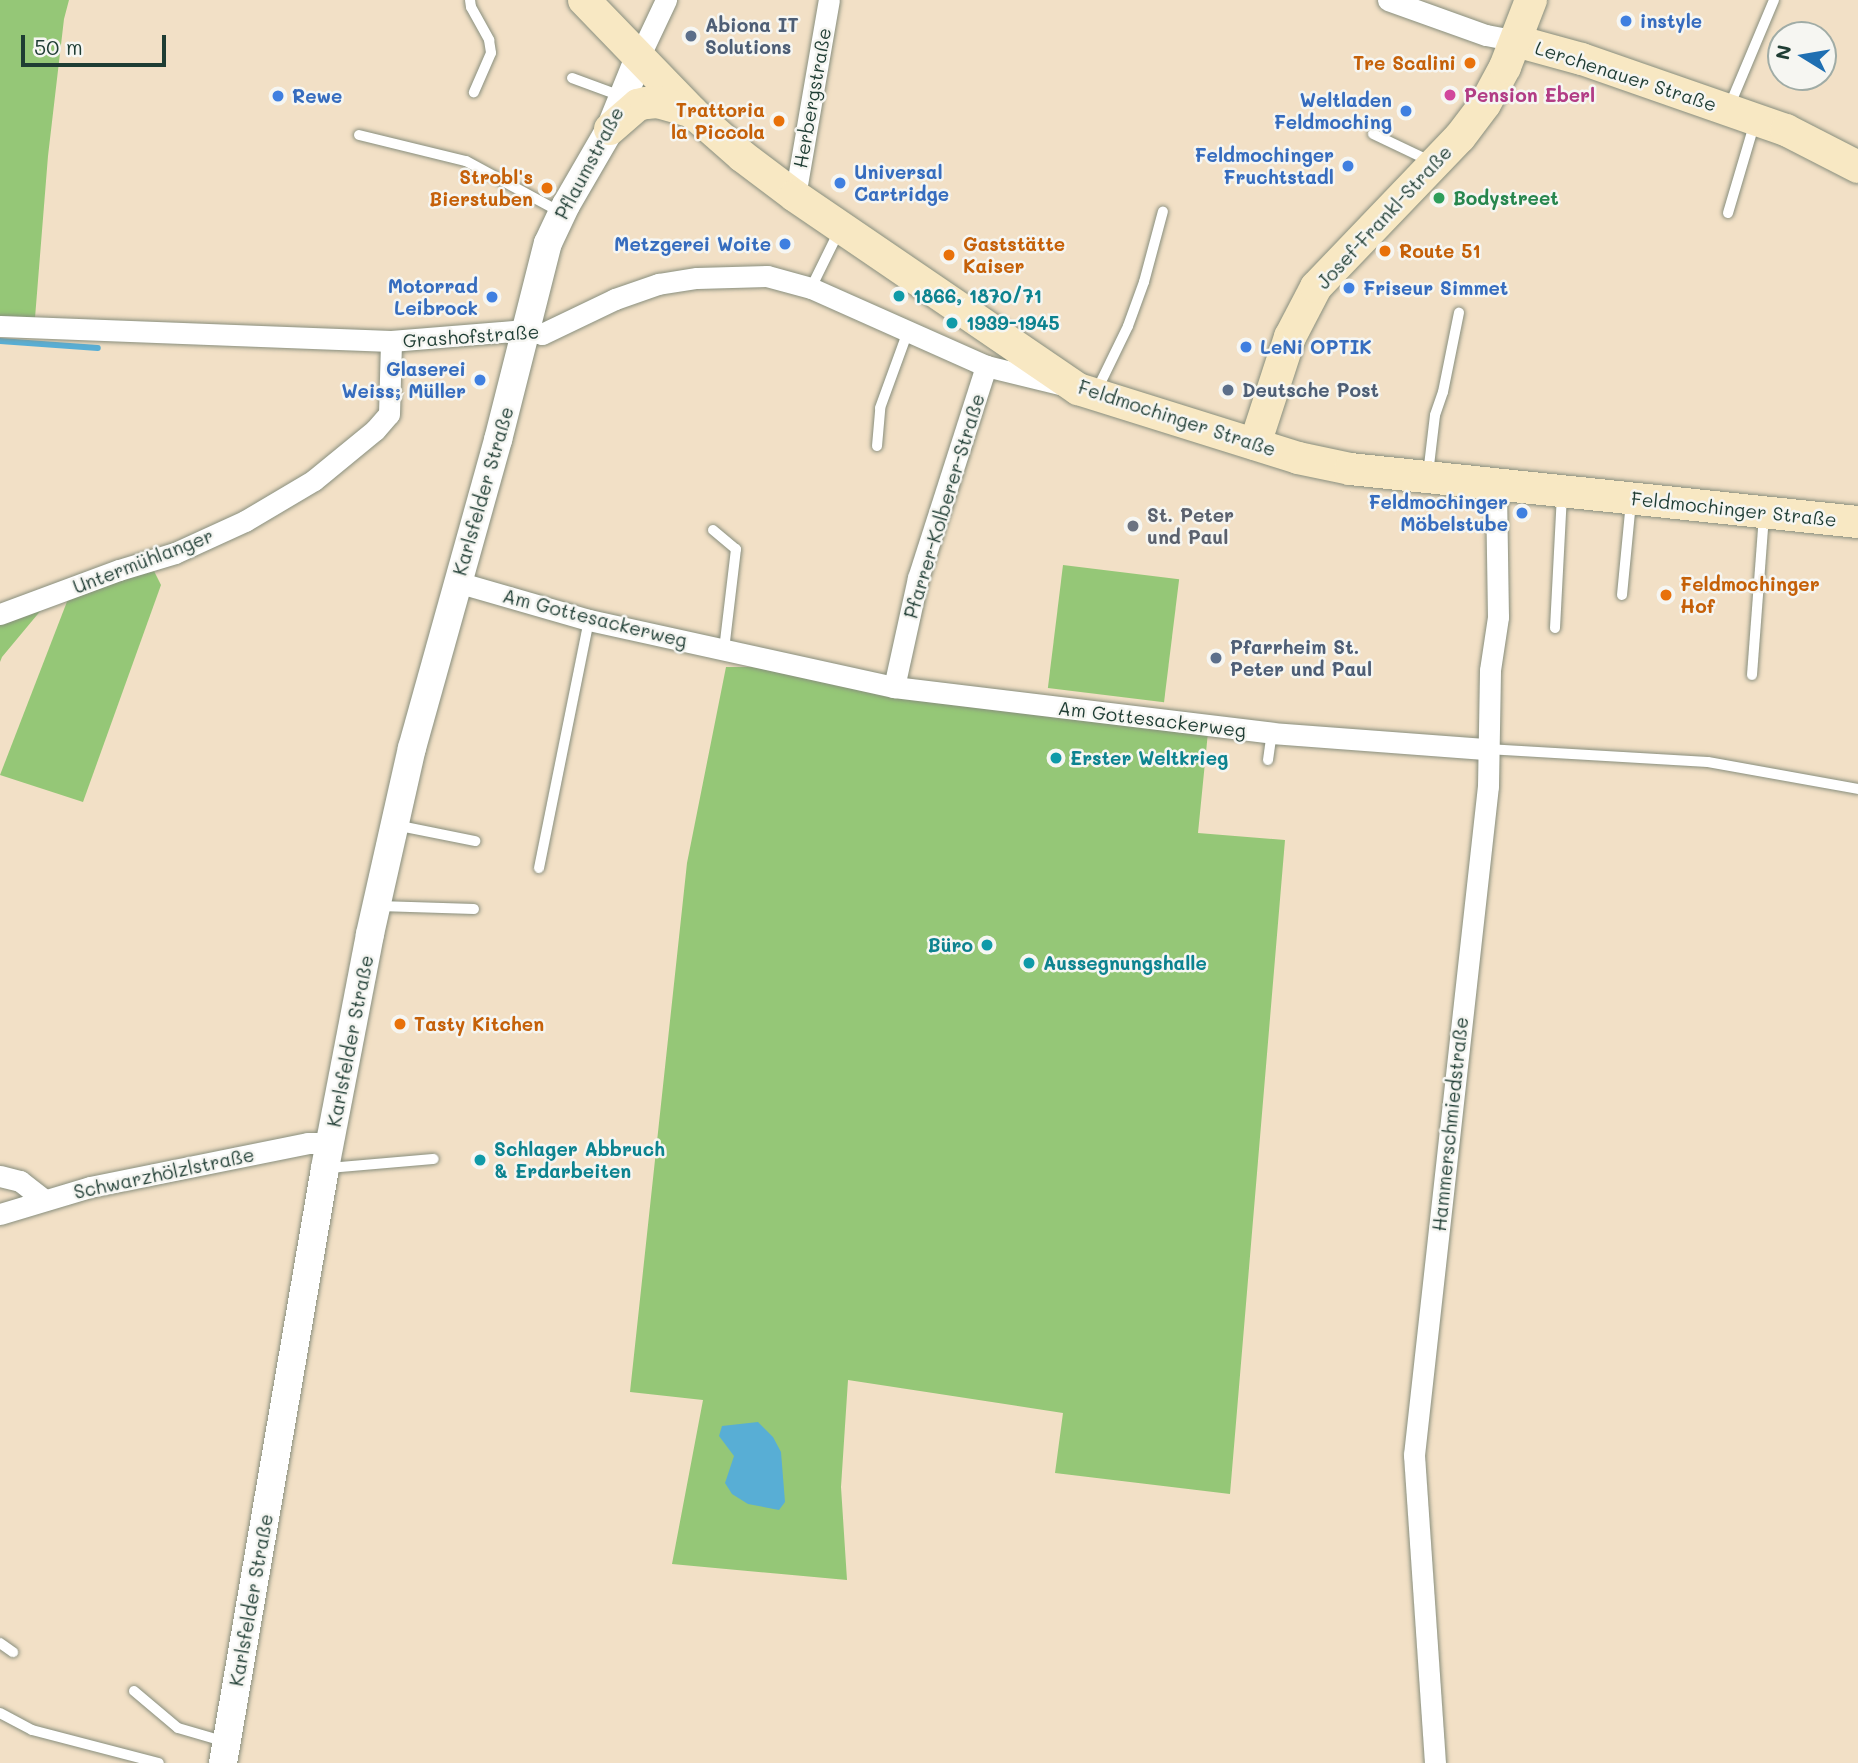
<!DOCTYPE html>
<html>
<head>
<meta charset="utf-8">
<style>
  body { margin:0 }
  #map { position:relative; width:1858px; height:1763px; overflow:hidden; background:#f2e0c6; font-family:Mali,sans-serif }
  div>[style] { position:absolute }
  .green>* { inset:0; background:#95c777; transform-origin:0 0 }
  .water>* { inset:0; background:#58aed5 }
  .stream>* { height:6px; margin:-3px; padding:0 3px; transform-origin:3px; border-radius:3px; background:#58aed5 }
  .roads { filter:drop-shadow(0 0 2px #888e7d) drop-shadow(0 0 2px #888e7d) }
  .service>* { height:10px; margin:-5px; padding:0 5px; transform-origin:5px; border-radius:5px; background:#fff }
  .minor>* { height:21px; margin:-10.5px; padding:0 10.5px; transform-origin:10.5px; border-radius:10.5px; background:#fff }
  .tertiary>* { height:28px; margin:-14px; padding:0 14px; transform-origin:14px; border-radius:14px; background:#fff }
  .secondary>* { height:32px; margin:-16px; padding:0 16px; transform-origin:16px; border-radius:16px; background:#f8e8c3 }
  .dots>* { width:19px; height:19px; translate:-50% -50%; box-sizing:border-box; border:4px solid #f6f6f2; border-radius:50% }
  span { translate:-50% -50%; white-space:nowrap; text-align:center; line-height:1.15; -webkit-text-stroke:5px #f6f6f2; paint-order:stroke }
  .shop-label { font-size:19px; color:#366cbe; font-weight:700 }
  .left { translate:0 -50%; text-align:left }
  .right { translate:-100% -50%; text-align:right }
  .service-label { font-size:19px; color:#4e5e75; font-weight:700 }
  .food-label { font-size:19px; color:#c56008; font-weight:700 }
  .street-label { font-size:19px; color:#1f3d34 }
  .hotel-label { font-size:19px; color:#b23c85; font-weight:700 }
  .leisure-label { font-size:19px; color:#27864d; font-weight:700 }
  .culture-label { font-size:19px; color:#0d838f; font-weight:700 }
  .worship-label { font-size:19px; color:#5b616d; font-weight:700 }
  .north { position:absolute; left:1767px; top:21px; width:70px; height:70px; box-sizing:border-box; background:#f6f6f2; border:2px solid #a0aca6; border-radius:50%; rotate:281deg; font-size:19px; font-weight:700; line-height:28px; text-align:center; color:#1f3d34 }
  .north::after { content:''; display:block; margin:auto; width:24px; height:32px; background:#1f6fb2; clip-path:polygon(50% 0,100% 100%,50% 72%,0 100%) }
  .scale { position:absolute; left:21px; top:35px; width:145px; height:32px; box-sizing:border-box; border:4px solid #1f3d34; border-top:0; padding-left:9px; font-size:21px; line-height:24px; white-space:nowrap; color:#1f3d34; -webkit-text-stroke:5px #f6f6f2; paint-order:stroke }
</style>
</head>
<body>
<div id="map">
  <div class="green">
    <i style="clip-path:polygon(0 0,69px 0,64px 19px,48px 156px,35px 318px,0 316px)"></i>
    <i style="left:1063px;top:565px;width:117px;height:124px;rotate:7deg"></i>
    <i style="clip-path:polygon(152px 567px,161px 585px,83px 802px,0 775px,68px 599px)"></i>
    <i style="clip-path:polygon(42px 609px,2px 657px,0 662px,0 620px)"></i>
    <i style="clip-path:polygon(726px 667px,752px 667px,898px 695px,1208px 732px,1198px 833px,1285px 840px,1230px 1494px,1055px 1473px,1063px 1413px,848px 1380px,841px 1487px,847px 1580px,672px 1564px,703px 1400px,630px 1392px,687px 863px)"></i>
  </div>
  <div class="water">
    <i style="clip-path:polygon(758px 1422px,773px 1437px,781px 1452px,785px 1502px,779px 1510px,748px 1504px,732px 1494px,725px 1483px,734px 1456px,719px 1436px,722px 1426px)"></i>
  </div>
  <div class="stream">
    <i style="left:0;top:341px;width:98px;rotate:4.1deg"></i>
  </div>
  <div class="roads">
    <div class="service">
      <i style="left:470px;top:0;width:7px;rotate:82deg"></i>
      <i style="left:471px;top:7px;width:38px;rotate:61deg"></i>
      <i style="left:489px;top:40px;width:13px;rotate:81deg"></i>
      <i style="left:491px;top:53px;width:43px;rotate:113.6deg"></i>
      <i style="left:572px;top:78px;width:52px;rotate:20.2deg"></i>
      <i style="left:1729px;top:107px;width:116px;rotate:-67.2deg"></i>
      <i style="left:1373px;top:134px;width:65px;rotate:25.4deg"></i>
      <i style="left:359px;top:135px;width:110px;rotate:13.7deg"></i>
      <i style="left:466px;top:161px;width:109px;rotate:28.4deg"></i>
      <i style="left:1728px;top:213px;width:95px;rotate:-73.5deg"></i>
      <i style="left:811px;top:288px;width:64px;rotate:-63.8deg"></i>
      <i style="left:1096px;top:392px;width:73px;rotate:-64.1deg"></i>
      <i style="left:1128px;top:326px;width:47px;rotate:-70deg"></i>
      <i style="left:1144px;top:282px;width:73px;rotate:-75deg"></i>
      <i style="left:877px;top:446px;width:38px;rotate:-85deg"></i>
      <i style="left:880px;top:408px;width:82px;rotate:-70deg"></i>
      <i style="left:1428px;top:474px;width:59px;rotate:-83.2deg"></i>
      <i style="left:1435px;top:415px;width:24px;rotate:-71deg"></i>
      <i style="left:1443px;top:392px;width:81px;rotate:-78.6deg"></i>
      <i style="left:713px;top:530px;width:30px;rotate:40deg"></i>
      <i style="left:736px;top:549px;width:101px;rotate:96.8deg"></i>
      <i style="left:1622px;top:595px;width:94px;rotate:-84.5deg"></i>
      <i style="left:1555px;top:628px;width:134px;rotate:-87deg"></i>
      <i style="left:1752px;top:675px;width:161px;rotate:-85.7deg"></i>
      <i style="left:1487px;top:749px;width:221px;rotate:3.4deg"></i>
      <i style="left:1708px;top:762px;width:152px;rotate:10.2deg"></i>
      <i style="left:1268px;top:760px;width:27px;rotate:-82deg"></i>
      <i style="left:395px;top:825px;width:82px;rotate:11.3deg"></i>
      <i style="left:539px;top:868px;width:253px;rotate:-78.6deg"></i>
      <i style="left:379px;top:906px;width:95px;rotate:1.8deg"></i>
      <i style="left:328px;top:1168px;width:106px;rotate:-4.9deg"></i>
      <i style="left:0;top:1643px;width:16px;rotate:35deg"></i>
      <i style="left:134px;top:1691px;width:57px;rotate:40.1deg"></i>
      <i style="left:178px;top:1728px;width:50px;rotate:16.3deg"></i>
      <i style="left:0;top:1713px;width:36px;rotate:28deg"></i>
      <i style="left:32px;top:1730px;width:131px;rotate:14.6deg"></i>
    </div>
    <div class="minor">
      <i style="left:1388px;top:0;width:104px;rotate:19.7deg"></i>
      <i style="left:1486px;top:35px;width:31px;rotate:11deg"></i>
      <i style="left:640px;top:55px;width:61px;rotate:-64.7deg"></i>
      <i style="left:795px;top:196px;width:199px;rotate:-80.2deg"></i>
      <i style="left:0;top:326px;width:391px;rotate:2.2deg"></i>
      <i style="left:391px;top:341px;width:134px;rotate:-4.7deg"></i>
      <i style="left:525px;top:330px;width:17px;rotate:13deg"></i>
      <i style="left:542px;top:334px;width:81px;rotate:-25.6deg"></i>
      <i style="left:615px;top:299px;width:46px;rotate:-19.2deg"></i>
      <i style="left:658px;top:284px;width:39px;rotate:-9deg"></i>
      <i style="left:697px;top:278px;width:70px;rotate:-1.6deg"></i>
      <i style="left:767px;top:276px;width:46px;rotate:15.3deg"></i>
      <i style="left:811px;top:288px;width:192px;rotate:24deg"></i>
      <i style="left:986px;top:366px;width:76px;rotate:13.7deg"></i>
      <i style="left:457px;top:582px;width:137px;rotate:16.1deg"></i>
      <i style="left:589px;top:620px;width:312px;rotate:12.4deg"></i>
      <i style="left:894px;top:687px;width:381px;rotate:6.9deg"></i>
      <i style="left:1272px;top:733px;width:216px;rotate:4.3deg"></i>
      <i style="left:0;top:614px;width:127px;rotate:-20.3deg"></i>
      <i style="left:119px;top:570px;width:59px;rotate:-16.9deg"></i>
      <i style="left:175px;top:553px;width:77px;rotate:-24.6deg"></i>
      <i style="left:245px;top:521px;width:80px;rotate:-30.7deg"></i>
      <i style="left:314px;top:480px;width:79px;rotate:-39.3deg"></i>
      <i style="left:375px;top:430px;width:21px;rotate:-49deg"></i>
      <i style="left:389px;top:414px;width:73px;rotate:-88.4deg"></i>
      <i style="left:894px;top:687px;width:112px;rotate:-77.6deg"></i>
      <i style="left:918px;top:578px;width:223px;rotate:-72.2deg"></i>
      <i style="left:0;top:1176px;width:21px;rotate:14deg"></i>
      <i style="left:20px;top:1181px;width:29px;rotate:38deg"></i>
      <i style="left:0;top:1214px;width:94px;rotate:-16.7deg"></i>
      <i style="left:90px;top:1187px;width:222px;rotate:-11.4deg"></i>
      <i style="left:308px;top:1143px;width:22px"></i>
      <i style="left:1435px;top:1763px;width:309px;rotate:-93.9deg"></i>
      <i style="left:1414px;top:1455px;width:673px;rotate:-83.69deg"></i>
      <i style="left:1488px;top:786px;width:116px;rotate:-89deg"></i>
      <i style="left:1490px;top:670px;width:54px;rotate:-81.4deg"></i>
      <i style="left:1498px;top:617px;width:133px;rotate:-90.9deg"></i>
    </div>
    <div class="tertiary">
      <i style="left:223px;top:1763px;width:604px;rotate:-80.27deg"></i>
      <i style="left:325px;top:1168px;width:238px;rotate:-79.1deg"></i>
      <i style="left:370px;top:934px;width:191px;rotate:-77.3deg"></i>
      <i style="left:412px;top:748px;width:320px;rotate:-74.4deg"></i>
      <i style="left:498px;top:440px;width:203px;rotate:-75.8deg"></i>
      <i style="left:548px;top:243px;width:42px;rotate:-64.7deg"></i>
      <i style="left:566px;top:205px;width:88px;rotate:-59.9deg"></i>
      <i style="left:610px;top:129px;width:80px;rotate:-67.9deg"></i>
    </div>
    <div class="secondary">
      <i style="left:584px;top:0;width:156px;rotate:46deg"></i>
      <i style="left:692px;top:112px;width:67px;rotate:41.3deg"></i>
      <i style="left:742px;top:156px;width:66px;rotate:37deg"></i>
      <i style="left:795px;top:196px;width:343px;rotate:34.3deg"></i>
      <i style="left:1078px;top:389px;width:231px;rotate:17.4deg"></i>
      <i style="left:1298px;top:458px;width:53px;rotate:11.9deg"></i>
      <i style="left:1350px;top:469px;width:511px;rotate:5.96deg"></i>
      <i style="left:1516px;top:41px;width:68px;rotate:15.3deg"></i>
      <i style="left:1582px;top:59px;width:216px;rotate:19.2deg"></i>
      <i style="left:1786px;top:130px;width:81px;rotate:27.2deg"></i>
      <i style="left:610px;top:129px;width:37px;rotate:-41deg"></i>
      <i style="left:638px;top:105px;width:8px;rotate:-14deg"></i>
      <i style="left:646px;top:103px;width:12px;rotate:-5deg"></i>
      <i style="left:658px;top:102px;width:35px;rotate:16deg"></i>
      <i style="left:1255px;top:444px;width:113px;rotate:-71.9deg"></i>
      <i style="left:1290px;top:337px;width:56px;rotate:-62.5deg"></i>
      <i style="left:1316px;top:287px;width:208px;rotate:-46.2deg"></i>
      <i style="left:1460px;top:137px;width:41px;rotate:-52.9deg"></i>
      <i style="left:1485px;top:104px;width:42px;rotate:-61.6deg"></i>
      <i style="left:1505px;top:67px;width:72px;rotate:-68.8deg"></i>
    </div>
  </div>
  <div class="dots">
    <i style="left:1626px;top:21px;background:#3f7fe0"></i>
    <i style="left:691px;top:36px;background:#5c6f8a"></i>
    <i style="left:1470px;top:63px;background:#e8710a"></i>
    <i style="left:1450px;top:95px;background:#d1479c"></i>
    <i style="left:278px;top:96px;background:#3f7fe0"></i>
    <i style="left:1406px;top:111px;background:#3f7fe0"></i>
    <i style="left:779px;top:121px;background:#e8710a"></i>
    <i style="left:1348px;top:166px;background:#3f7fe0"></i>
    <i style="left:840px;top:183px;background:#3f7fe0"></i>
    <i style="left:547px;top:188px;background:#e8710a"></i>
    <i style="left:1439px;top:198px;background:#2e9e5b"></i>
    <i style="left:785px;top:244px;background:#3f7fe0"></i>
    <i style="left:1385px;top:251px;background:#e8710a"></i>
    <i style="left:949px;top:255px;background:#e8710a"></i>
    <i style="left:1349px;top:288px;background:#3f7fe0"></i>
    <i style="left:899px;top:296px;background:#0f9aa8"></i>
    <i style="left:492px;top:297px;background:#3f7fe0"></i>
    <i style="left:952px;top:323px;background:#0f9aa8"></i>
    <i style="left:1246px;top:347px;background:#3f7fe0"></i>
    <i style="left:480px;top:380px;background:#3f7fe0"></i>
    <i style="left:1228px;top:390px;background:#5c6f8a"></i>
    <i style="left:1522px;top:513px;background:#3f7fe0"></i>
    <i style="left:1133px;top:526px;background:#6b7280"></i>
    <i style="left:1666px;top:595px;background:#e8710a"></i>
    <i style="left:1216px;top:658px;background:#5c6f8a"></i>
    <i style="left:1056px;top:758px;background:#0f9aa8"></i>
    <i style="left:987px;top:945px;background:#0f9aa8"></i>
    <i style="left:1029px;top:963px;background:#0f9aa8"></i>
    <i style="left:400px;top:1024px;background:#e8710a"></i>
    <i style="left:480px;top:1160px;background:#0f9aa8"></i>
  </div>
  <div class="shop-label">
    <span class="left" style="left:1640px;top:21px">instyle</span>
    <span class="left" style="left:292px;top:96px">Rewe</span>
    <span class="right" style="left:1392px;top:111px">Weltladen<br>Feldmoching</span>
    <span class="right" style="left:1334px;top:166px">Feldmochinger<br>Fruchtstadl</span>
    <span class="left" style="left:854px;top:183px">Universal<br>Cartridge</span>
    <span class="right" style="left:771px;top:244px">Metzgerei Woite</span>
    <span class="right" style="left:478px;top:297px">Motorrad<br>Leibrock</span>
    <span class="left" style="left:1363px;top:288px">Friseur Simmet</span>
    <span class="left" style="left:1260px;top:347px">LeNi OPTIK</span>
    <span class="right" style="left:466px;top:380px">Glaserei<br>Weiss; Müller</span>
    <span class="right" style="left:1508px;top:513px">Feldmochinger<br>Möbelstube</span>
  </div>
  <div class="service-label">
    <span class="left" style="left:705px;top:36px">Abiona IT<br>Solutions</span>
    <span class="left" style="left:1242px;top:390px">Deutsche Post</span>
    <span class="left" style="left:1230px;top:658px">Pfarrheim St.<br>Peter und Paul</span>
  </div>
  <div class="food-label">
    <span class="right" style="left:1456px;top:63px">Tre Scalini</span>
    <span class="right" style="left:765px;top:121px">Trattoria<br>la Piccola</span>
    <span class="right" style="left:533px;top:188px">Strobl's<br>Bierstuben</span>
    <span class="left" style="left:963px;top:255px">Gaststätte<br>Kaiser</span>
    <span class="left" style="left:1399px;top:251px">Route 51</span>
    <span class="left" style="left:1680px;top:595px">Feldmochinger<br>Hof</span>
    <span class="left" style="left:414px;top:1024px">Tasty Kitchen</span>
  </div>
  <div class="street-label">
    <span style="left:1626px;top:76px;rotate:18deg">Lerchenauer Straße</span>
    <span style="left:812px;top:98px;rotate:-80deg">Herbergstraße</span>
    <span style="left:589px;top:163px;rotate:-62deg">Pflaumstraße</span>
    <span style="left:1384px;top:217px;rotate:-47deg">Josef-Frankl-Straße</span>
    <span style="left:471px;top:336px;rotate:-4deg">Grashofstraße</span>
    <span style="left:1177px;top:418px;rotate:18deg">Feldmochinger Straße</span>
    <span style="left:483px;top:491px;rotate:-74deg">Karlsfelder Straße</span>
    <span style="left:944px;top:506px;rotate:-73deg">Pfarrer-Kolberer-Straße</span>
    <span style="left:1734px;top:509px;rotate:6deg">Feldmochinger Straße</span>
    <span style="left:143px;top:561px;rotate:-21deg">Untermühlanger</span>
    <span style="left:595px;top:618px;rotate:14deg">Am Gottesackerweg</span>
    <span style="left:1152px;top:719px;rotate:7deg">Am Gottesackerweg</span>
    <span style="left:350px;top:1041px;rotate:-79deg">Karlsfelder Straße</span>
    <span style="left:1450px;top:1124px;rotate:-84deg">Hammerschmiedstraße</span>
    <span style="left:164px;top:1173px;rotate:-12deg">Schwarzhölzlstraße</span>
    <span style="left:251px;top:1600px;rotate:-80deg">Karlsfelder Straße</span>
  </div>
  <div class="hotel-label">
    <span class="left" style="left:1464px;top:95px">Pension Eberl</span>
  </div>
  <div class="leisure-label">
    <span class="left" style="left:1453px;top:198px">Bodystreet</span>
  </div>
  <div class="culture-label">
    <span class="left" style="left:913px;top:296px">1866, 1870/71</span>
    <span class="left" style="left:966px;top:323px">1939-1945</span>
    <span class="left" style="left:1070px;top:758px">Erster Weltkrieg</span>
    <span class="right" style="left:973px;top:945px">Büro</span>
    <span class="left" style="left:1043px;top:963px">Aussegnungshalle</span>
    <span class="left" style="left:494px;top:1160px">Schlager Abbruch<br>&amp; Erdarbeiten</span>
  </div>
  <div class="worship-label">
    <span class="left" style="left:1147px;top:526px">St. Peter<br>und Paul</span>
  </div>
  <div class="north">N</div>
  <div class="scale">50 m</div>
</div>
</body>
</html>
